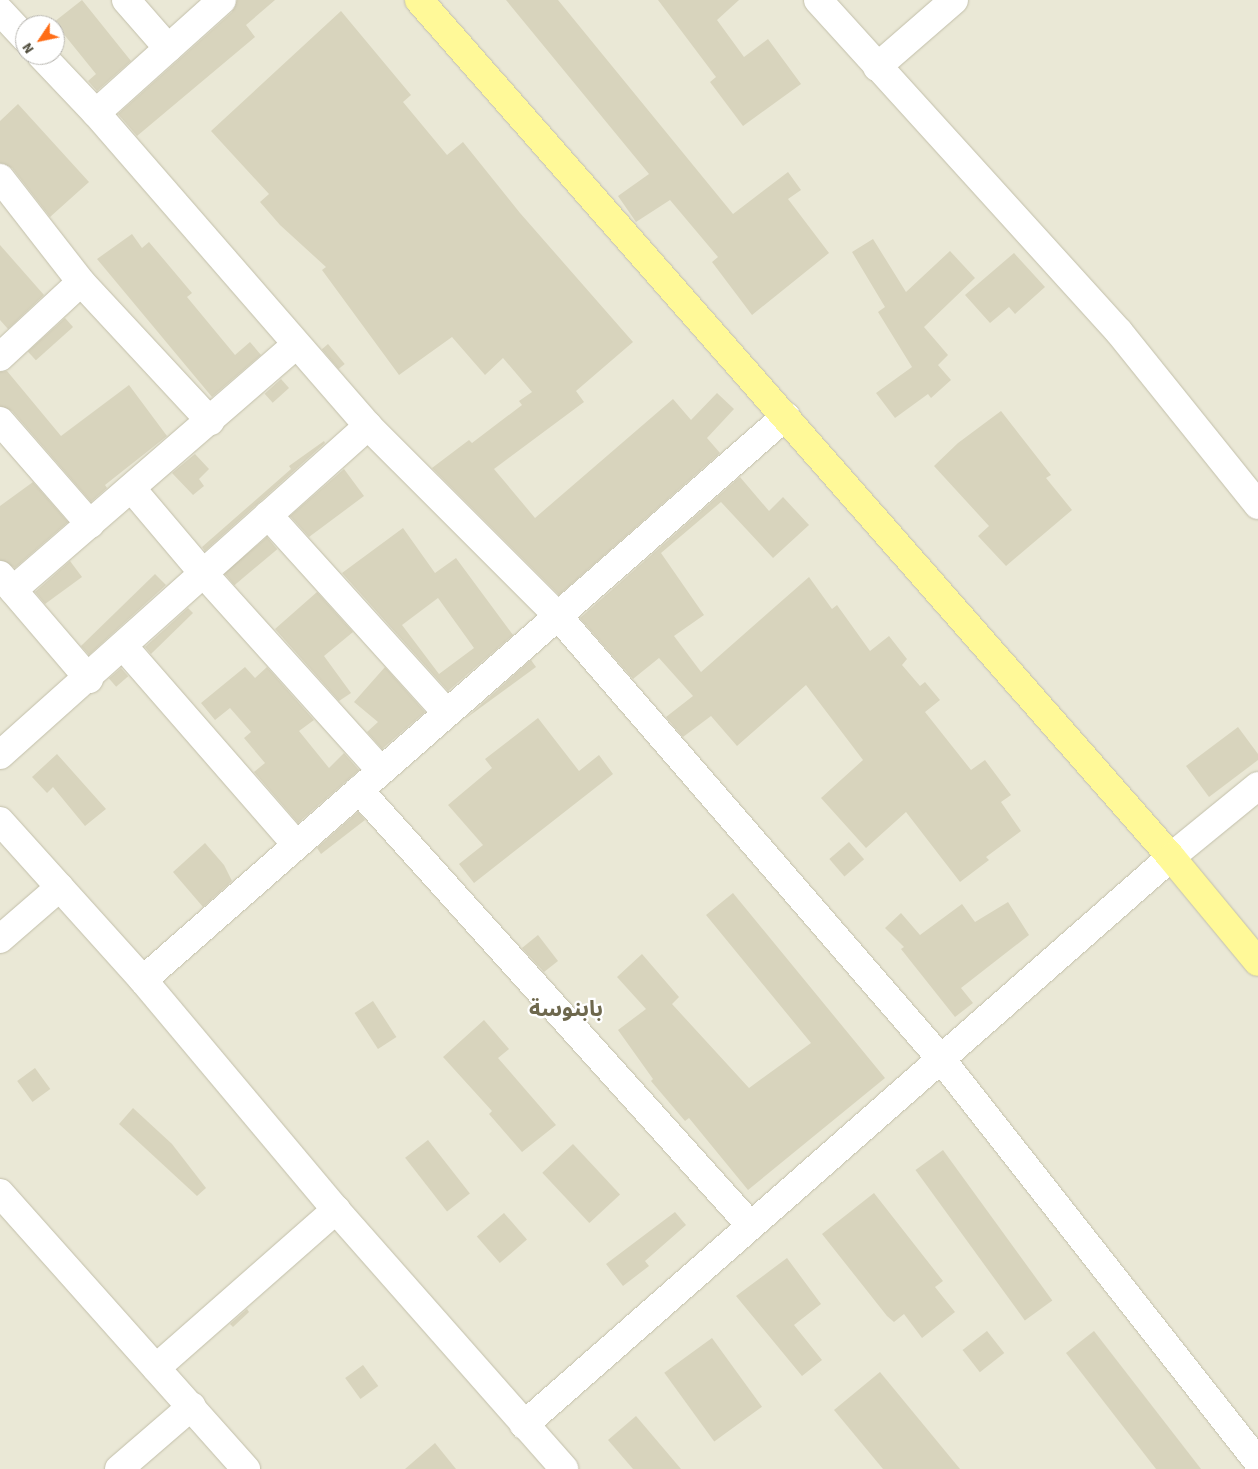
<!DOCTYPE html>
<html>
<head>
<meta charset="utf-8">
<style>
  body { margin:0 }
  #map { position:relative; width:1258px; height:1469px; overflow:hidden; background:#f6f5e9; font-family:"Source Sans 3","Noto Sans Arabic",sans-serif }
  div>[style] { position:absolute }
  .residential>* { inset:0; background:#eae8d6 }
  .building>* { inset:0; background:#d8d4bd; transform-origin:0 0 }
  .roads { filter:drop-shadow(0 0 1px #c2bfaa) drop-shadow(0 0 1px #c2bfaa) }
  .street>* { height:28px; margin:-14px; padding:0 14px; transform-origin:14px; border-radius:14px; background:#fff }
  .primary>* { height:28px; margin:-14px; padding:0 14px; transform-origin:14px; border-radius:14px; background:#fff998 }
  span { translate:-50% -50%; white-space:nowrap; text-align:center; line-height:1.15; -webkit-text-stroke:4.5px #fff; paint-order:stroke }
  .town-label { font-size:22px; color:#6e684d; font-weight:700 }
  .north { position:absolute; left:15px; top:15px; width:50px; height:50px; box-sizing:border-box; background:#fff; border:1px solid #b7b5af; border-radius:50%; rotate:236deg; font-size:14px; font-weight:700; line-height:20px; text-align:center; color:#4a4736 }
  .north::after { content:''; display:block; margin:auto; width:18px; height:22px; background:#ff6d16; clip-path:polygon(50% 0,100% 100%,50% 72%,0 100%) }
</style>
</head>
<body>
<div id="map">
  <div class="residential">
    <i style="clip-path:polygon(evenodd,0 0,1258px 0,1258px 1469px,0 1469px,0 0,25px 25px,55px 25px,55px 55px,25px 55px,25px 25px)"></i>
  </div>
  <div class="building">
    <i style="clip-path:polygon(82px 0,131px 61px,97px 91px,88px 81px,96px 74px,54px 22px)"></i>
    <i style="clip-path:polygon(237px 0,275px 0,246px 25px,255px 37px,137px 136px,118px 114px,232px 12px)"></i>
    <i style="clip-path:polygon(506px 0,558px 0,733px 214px,788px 172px,801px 190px,788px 199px,829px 253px,752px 315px,712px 262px,718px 257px,670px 200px,636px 222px,618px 196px,649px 174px)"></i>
    <i style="clip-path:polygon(658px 0,739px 0,717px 20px,744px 57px,768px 39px,801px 84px,743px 126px,710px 82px,716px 77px)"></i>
    <i style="clip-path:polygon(341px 11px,411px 95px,403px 102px,447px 155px,463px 142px,520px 213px,633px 342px,576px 391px,584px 402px,494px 469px,535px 518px,673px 399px,691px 420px,717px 393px,734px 409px,707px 438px,720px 453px,559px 595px,432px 468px,469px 440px,472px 443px,522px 405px,519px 401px,532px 392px,503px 358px,485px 375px,452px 337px,399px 375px,322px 270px,326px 267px,280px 225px,260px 202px,269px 194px,211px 131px)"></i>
    <i style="clip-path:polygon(18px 104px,89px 182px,50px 217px,12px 168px,0 163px,0 121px)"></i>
    <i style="clip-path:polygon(132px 234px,142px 248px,149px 242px,192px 293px,187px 297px,235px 355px,250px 342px,261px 355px,212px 397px,97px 259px)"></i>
    <i style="clip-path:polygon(873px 239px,906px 292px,950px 251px,975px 278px,924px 327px,948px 355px,938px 365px,951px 380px,931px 398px,928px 394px,895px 418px,876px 393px,912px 367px,878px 312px,885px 307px,852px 252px)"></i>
    <i style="clip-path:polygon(0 245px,44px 295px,8px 329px,0 320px)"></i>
    <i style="clip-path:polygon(1014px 253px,1045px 287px,1015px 314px,1009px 307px,990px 323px,965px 295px)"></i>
    <i style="left:65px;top:318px;width:12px;height:50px;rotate:48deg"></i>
    <i style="left:328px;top:344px;width:26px;height:8px;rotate:50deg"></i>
    <i style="clip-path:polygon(7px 371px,61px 436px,129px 385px,167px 436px,105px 485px,107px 488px,91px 502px,12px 411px,0 406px,0 372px)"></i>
    <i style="left:281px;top:379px;width:12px;height:22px;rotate:48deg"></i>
    <i style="clip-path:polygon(1001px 411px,1051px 475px,1046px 478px,1072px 510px,1006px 566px,978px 536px,989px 526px,934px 466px,958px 443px)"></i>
    <i style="clip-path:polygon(324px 441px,325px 443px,205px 551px,202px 547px,291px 469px,289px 466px)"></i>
    <i style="clip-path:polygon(195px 454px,209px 469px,199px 479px,204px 486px,193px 495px,172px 473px)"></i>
    <i style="clip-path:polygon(344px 469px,364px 496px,309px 537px,290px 516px)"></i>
    <i style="clip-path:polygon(740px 477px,769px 511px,783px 497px,809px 525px,773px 558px,721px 502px,661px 553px,704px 615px,674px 636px,701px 672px,809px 577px,832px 609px,837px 605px,870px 651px,889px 636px,907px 659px,902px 665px,920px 686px,925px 682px,940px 700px,925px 712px,971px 770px,985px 760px,1011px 795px,1001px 802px,1021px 831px,986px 857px,989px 860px,960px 882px,906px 812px,866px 848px,821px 798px,863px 760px,806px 685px,737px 746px,711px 716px,683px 737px,666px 717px,693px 696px,659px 658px,633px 679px,580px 618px)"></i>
    <i style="clip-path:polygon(33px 482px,68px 522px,15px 568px,0 560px,0 506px)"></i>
    <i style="clip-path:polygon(evenodd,403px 528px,435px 573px,456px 558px,513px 635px,448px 691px,342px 573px,403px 528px,438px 598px,474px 648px,439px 674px,402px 625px,438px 598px)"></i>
    <i style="left:267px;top:537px;width:16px;height:56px;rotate:50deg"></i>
    <i style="clip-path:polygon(70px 561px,82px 577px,45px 604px,35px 592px)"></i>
    <i style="clip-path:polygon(155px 574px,166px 585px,89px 655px,81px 646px)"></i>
    <i style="clip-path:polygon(317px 592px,353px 632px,324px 656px,351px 693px,339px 701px,275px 629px)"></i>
    <i style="clip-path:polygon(188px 608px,193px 613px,151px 654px,145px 647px)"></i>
    <i style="clip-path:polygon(531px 660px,536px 667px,465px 719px)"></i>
    <i style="clip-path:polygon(245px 667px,255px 678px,267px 667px,314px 720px,299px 731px,329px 768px,344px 753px,359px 770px,298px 823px,254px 772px,265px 763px,244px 738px,251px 732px,230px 708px,215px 720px,201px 703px)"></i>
    <i style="clip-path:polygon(385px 667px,425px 712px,382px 749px,367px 732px,378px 722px,354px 702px)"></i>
    <i style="left:121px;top:668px;width:11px;height:16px;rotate:49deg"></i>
    <i style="clip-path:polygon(538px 718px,579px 771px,599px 755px,613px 774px,474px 883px,459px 864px,483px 845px,448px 805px,492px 768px,485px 759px)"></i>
    <i style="clip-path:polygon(1238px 727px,1258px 754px,1258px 760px,1209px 797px,1186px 766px)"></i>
    <i style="clip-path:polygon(57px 754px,106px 809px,85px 826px,53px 787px,47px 793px,32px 777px)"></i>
    <i style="clip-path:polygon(358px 812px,365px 820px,321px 854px,317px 848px)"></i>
    <i style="left:849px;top:842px;width:23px;height:26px;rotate:49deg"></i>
    <i style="clip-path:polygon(205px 843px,224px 865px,232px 881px,203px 907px,173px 872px)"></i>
    <i style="clip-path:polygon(733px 893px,885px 1078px,748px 1190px,689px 1118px,685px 1121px,651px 1081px,653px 1079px,618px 1030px,646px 1009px,617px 977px,642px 954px,679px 997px,672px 1004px,749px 1088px,811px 1043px,706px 915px)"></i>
    <i style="clip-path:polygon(1008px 902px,1029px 935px,961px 988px,973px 1003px,955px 1017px,901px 949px,904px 947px,885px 928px,901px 913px,920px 935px,962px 904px,975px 922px)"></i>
    <i style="clip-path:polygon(538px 935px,558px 961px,544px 972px,522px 948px)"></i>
    <i style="left:373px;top:1001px;width:43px;height:22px;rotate:57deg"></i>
    <i style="clip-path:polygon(484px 1020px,509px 1049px,498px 1058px,556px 1125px,522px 1152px,489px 1114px,492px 1111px,443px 1057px)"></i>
    <i style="left:35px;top:1068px;width:26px;height:22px;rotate:54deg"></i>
    <i style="clip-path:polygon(133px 1108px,172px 1144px,206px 1188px,197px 1196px,119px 1124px)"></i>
    <i style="left:428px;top:1140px;width:68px;height:29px;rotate:52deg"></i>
    <i style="left:573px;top:1144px;width:69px;height:42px;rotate:47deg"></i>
    <i style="left:943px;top:1150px;width:186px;height:34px;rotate:54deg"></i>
    <i style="clip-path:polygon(874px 1193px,943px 1281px,935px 1287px,955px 1312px,922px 1338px,904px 1314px,894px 1322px,887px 1316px,822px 1234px)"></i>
    <i style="clip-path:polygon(675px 1212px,686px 1225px,645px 1261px,649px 1266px,623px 1286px,606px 1264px)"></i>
    <i style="left:504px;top:1213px;width:35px;height:36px;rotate:49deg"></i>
    <i style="clip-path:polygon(787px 1258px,821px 1304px,794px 1325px,822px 1360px,802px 1376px,736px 1296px)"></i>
    <i style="clip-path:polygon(247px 1309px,249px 1312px,233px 1327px,230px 1324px)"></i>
    <i style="left:987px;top:1331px;width:28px;height:31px;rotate:52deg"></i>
    <i style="clip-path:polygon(1094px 1331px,1201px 1469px,1156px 1469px,1066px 1353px)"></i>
    <i style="left:712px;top:1338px;width:85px;height:59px;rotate:54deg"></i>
    <i style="left:363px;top:1365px;width:26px;height:22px;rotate:54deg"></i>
    <i style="clip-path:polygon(880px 1372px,960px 1469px,883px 1469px,834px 1410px)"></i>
    <i style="clip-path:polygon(636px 1416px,681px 1469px,633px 1469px,608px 1440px)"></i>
    <i style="clip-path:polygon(435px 1443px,456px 1469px,405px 1469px)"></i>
  </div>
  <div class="roads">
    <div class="street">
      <i style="left:126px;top:0;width:64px;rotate:48.8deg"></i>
      <i style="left:818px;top:0;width:448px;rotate:47.8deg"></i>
      <i style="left:1119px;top:332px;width:222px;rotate:51.2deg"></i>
      <i style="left:0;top:11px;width:37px;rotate:47deg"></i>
      <i style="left:41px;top:55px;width:80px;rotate:46.5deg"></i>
      <i style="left:96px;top:113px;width:415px;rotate:49deg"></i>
      <i style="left:368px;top:426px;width:267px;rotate:45deg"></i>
      <i style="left:557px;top:615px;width:587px;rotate:49.14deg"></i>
      <i style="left:941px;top:1059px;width:513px;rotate:51.81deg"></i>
      <i style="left:877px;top:67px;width:102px;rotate:-41deg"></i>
      <i style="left:96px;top:113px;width:169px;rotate:-41.9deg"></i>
      <i style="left:0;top:178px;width:132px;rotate:52.1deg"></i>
      <i style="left:81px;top:282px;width:190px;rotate:47.1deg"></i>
      <i style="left:0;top:357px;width:110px;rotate:-42.8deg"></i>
      <i style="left:0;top:421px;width:137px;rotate:48.9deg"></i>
      <i style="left:132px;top:489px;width:110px;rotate:49.8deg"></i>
      <i style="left:203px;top:573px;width:266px;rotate:48deg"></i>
      <i style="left:268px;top:515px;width:266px;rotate:47.9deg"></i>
      <i style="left:0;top:575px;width:137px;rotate:49.4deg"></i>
      <i style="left:13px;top:590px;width:374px;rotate:-40.9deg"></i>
      <i style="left:124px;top:647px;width:262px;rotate:48.9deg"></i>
      <i style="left:0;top:755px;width:494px;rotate:-41.8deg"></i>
      <i style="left:359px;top:790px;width:586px;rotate:48.04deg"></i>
      <i style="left:0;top:821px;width:214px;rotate:48deg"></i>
      <i style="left:143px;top:980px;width:300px;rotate:50deg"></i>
      <i style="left:336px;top:1210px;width:345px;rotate:48.6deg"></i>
      <i style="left:0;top:939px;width:79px;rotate:-40.9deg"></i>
      <i style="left:143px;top:980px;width:855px;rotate:-41.26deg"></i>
      <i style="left:0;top:1193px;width:370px;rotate:48.3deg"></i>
      <i style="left:156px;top:1368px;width:240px;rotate:-41.3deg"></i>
      <i style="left:524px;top:1425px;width:861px;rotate:-41.28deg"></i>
      <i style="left:1171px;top:857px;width:112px;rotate:-39.2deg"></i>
      <i style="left:119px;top:1469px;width:96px;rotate:-40.8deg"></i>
    </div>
    <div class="primary">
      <i style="left:419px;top:0;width:1140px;rotate:48.73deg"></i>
      <i style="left:1171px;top:857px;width:136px;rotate:50.4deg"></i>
    </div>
  </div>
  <div class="town-label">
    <span style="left:566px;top:1010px">بابنوسة</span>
  </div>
  <div class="north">N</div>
</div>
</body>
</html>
